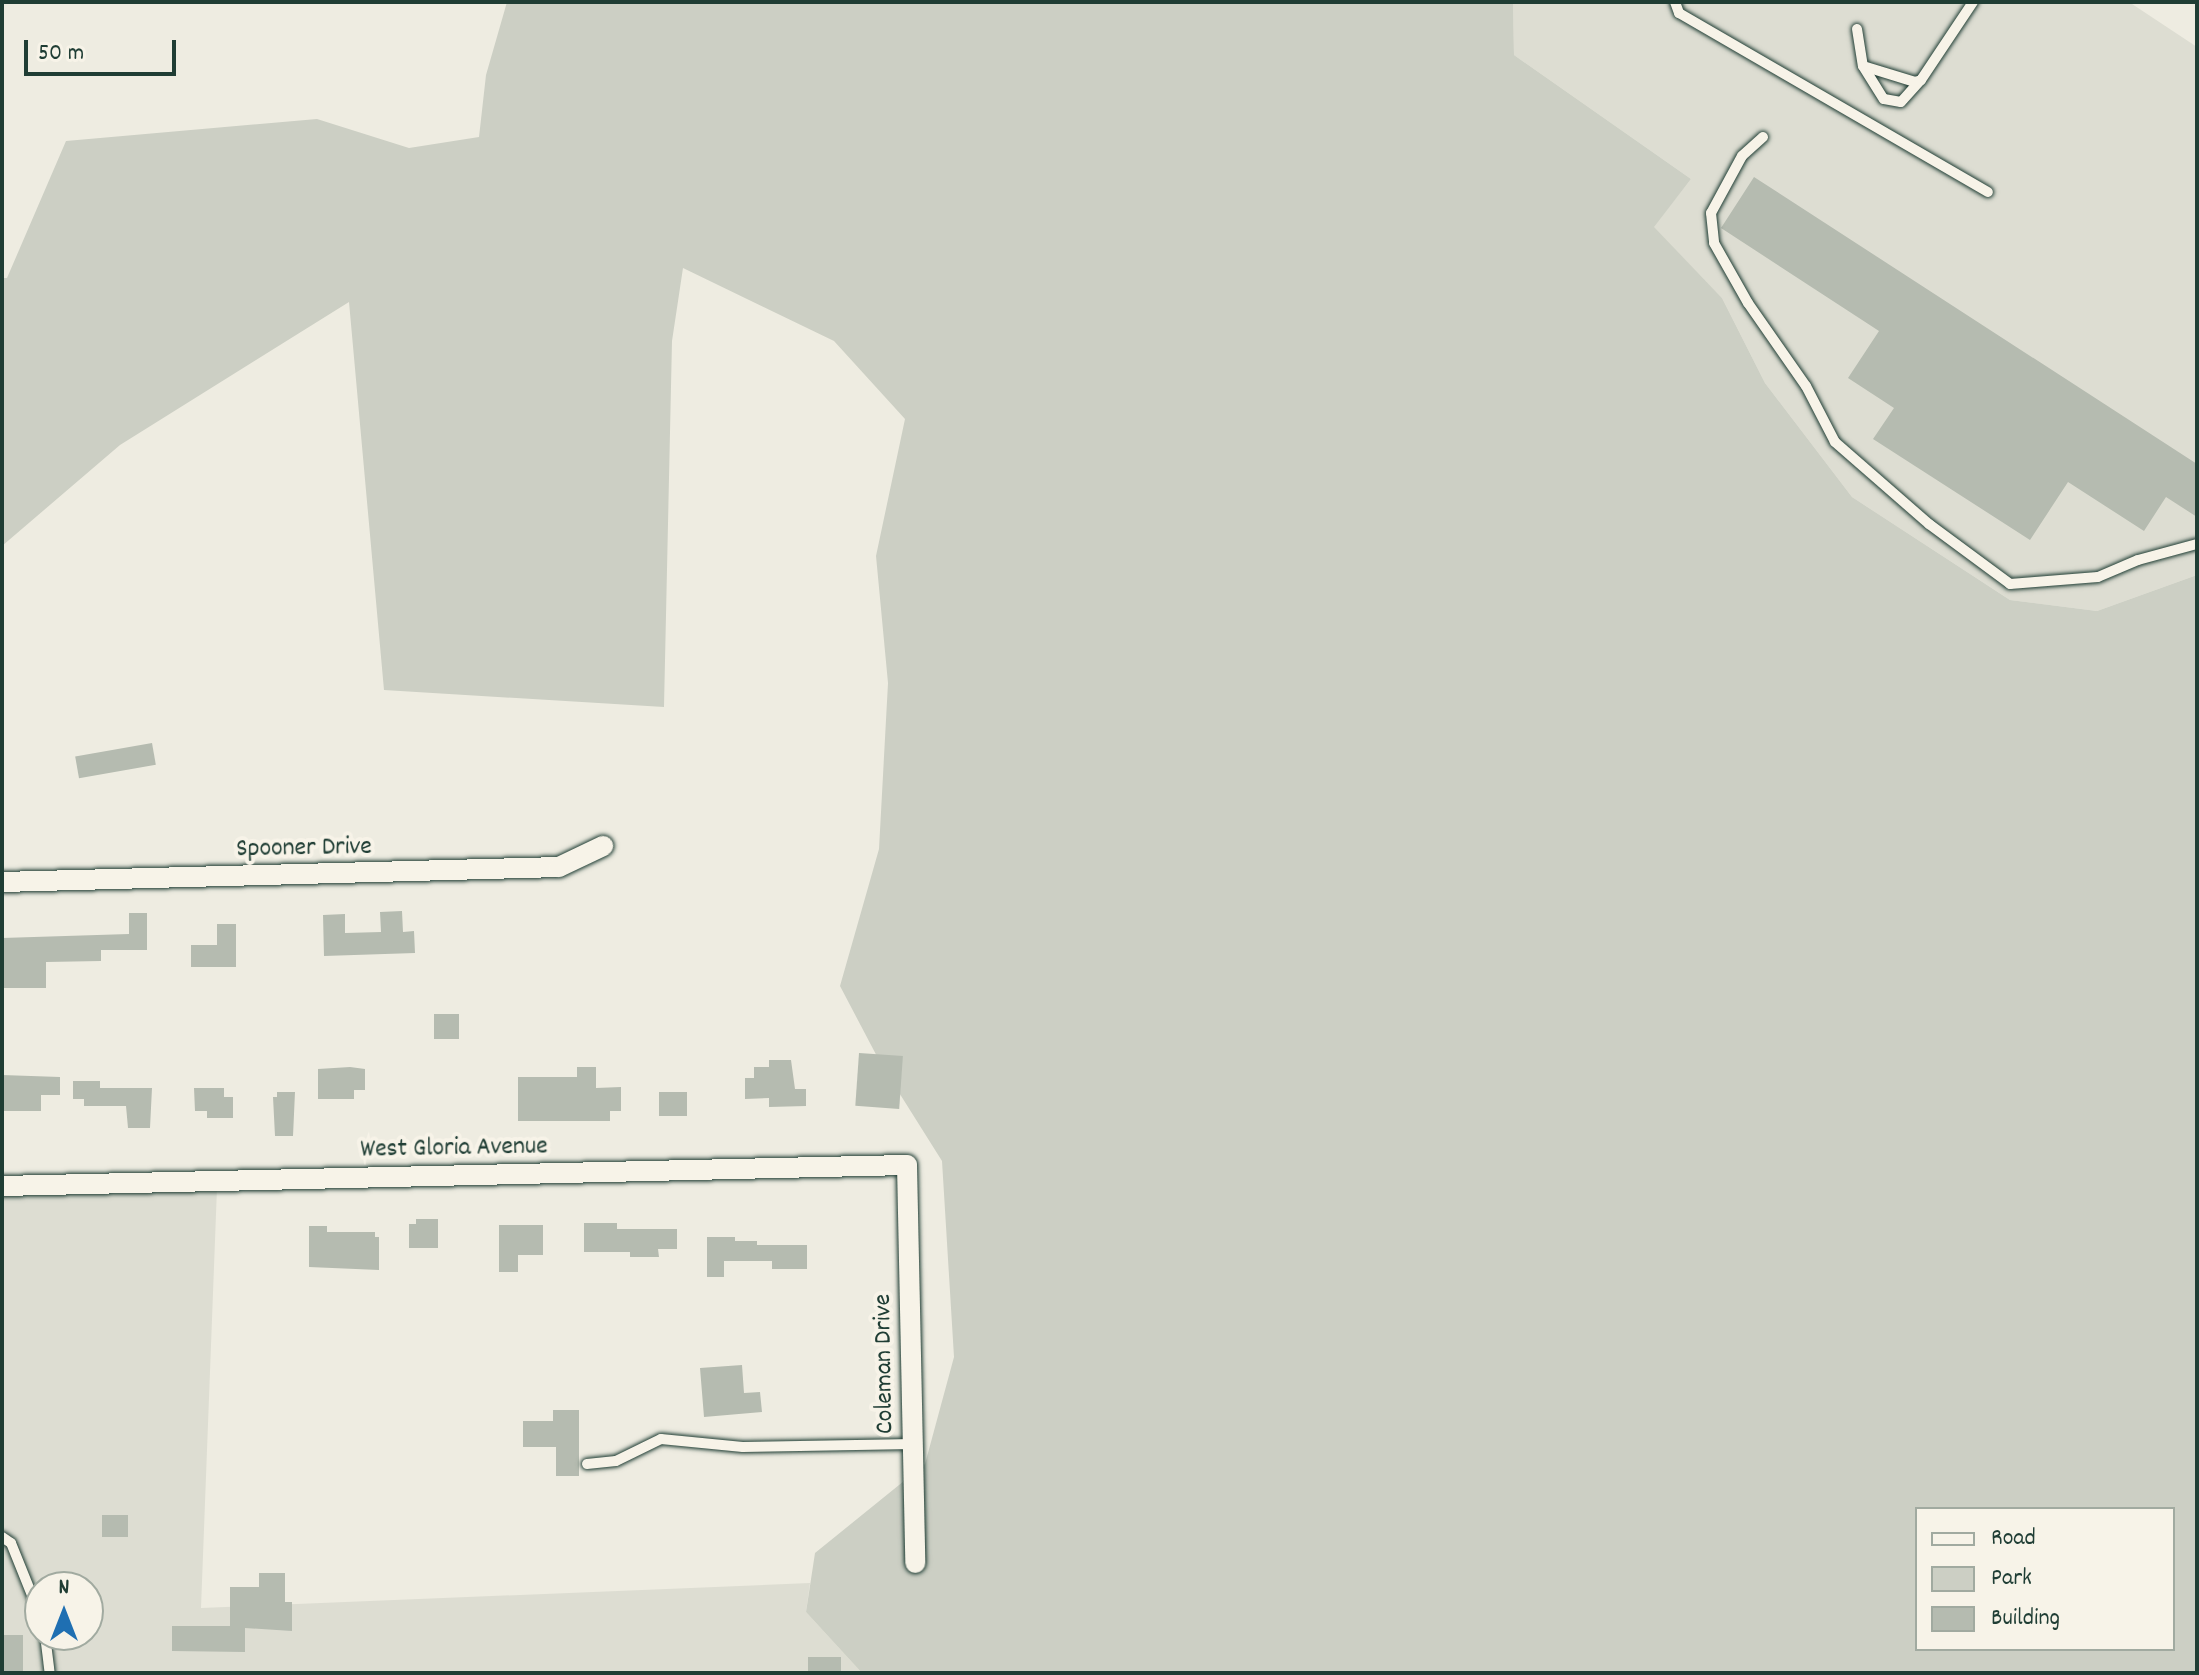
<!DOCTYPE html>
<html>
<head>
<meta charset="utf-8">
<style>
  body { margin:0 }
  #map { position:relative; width:2199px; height:1675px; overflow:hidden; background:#eeece1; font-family:Dekko,sans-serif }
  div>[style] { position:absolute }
  .built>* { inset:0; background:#ddddd2 }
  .green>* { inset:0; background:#cccfc4 }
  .building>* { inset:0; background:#b5bbb0; transform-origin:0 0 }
  .roads { filter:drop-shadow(0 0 2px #1f3d34) drop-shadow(0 0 2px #1f3d34) }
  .service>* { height:10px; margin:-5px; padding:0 5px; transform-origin:5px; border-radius:5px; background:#f7f3e8 }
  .minor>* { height:20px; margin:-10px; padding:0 10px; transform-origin:10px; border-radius:10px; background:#f7f3e8 }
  span { translate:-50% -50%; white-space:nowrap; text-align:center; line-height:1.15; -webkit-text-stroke:8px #f7f3e8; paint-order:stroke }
  .street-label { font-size:26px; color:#1f3d34 }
  .frame { position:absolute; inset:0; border:4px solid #1f3d34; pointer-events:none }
  .legend { position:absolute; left:1915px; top:1507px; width:260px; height:144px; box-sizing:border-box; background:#f7f3e8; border:2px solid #a1aaa0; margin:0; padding:10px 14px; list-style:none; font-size:24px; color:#1f3d34 }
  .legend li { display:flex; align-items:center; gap:16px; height:40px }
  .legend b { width:40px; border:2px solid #a1aaa0 }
  .north { position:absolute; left:24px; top:1571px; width:80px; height:80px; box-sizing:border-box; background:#f7f3e8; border:2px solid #a1aaa0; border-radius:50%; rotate:0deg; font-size:22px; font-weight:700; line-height:32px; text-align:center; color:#1f3d34 }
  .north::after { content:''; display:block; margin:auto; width:28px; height:36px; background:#1f6fb2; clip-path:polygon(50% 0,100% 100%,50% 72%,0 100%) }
  .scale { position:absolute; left:24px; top:40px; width:152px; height:36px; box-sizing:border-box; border:4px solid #1f3d34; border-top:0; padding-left:10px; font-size:24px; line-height:28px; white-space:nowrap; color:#1f3d34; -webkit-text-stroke:6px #f7f3e8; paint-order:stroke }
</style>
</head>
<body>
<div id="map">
  <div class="built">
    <i style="clip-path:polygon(1513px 2px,2129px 2px,2197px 47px,2197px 575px,2097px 611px,2010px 600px,1852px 497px,1765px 383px,1722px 298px,1653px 227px,1691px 179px,1514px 55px)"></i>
    <i style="clip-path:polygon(evenodd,217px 1188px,201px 1608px,810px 1583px,806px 1612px,862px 1673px,2px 1673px,2px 1190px,217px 1188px,40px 1587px,88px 1587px,88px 1635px,40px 1635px,40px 1587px)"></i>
  </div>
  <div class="green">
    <i style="clip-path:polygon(evenodd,507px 2px,1513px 2px,1514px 55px,1691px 179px,1654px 227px,1722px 298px,1765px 383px,1852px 497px,2010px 600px,2097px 611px,2197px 575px,2197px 1673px,862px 1673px,806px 1612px,815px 1553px,925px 1464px,954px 1357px,942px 1161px,881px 1064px,840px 986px,879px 849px,888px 683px,876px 556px,905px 419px,834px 341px,683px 268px,672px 341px,664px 707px,384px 690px,349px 302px,120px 445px,2px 546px,2px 278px,7px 278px,66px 141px,317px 119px,409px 148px,479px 137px,486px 75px,507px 2px,1917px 1509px,2173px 1509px,2173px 1649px,1917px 1649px,1917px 1509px)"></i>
  </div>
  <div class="building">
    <i style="clip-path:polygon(1754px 177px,2197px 464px,2197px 517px,2166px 497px,2144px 531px,2068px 482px,2030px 540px,1873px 439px,1894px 408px,1848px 378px,1879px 331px,1721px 228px)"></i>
    <i style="left:152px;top:743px;width:22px;height:78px;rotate:80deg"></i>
    <i style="clip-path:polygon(402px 911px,403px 932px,414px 931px,415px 953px,324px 956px,323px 915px,345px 914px,345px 933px,381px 932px,380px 912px)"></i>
    <i style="clip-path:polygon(129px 913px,147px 913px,147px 950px,101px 950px,101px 961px,46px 962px,46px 988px,2px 988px,2px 938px,129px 934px)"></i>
    <i style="clip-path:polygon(217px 924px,236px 924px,236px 967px,191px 967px,191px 945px,217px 945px)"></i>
    <i style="left:434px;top:1014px;width:25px;height:25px"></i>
    <i style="left:859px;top:1053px;width:44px;height:53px;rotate:4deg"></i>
    <i style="clip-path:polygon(769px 1060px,791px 1060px,795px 1089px,806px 1089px,806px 1106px,769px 1107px,769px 1098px,745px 1099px,745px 1078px,754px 1078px,754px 1067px,769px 1067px)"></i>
    <i style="clip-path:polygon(350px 1067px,365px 1069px,365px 1090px,354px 1090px,354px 1099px,318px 1099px,318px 1069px)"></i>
    <i style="clip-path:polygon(577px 1067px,596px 1067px,596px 1088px,621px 1087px,621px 1111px,610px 1111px,610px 1121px,518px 1121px,518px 1077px,577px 1077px)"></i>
    <i style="clip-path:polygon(2px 1075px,60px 1077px,60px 1095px,41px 1095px,41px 1111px,2px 1111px)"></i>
    <i style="clip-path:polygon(73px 1081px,100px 1081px,100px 1088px,152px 1088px,150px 1128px,128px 1128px,126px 1106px,84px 1106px,84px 1099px,73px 1099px)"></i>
    <i style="clip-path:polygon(194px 1088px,224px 1088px,224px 1097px,233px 1097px,233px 1118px,207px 1118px,207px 1111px,195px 1111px)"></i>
    <i style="clip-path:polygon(277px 1092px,295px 1092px,293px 1136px,275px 1136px,273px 1097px,277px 1097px)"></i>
    <i style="left:659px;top:1092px;width:28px;height:24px"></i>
    <i style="clip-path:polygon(416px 1219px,438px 1219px,438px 1248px,409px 1248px,409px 1224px,416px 1224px)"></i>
    <i style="clip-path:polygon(584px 1223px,617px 1223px,617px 1229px,677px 1229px,677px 1249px,658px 1249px,659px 1257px,630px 1257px,630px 1252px,584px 1252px)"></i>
    <i style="clip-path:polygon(499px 1225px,543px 1225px,543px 1255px,518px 1255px,518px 1272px,499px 1272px)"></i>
    <i style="clip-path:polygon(309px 1226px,327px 1226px,327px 1232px,375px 1232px,375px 1237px,379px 1237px,379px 1270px,309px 1267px)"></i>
    <i style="clip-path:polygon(707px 1237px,735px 1237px,735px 1241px,757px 1241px,757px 1245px,807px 1245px,807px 1269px,772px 1269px,772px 1261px,724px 1261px,724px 1277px,707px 1277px)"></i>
    <i style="clip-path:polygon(742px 1365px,744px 1393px,760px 1392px,762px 1412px,704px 1417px,700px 1368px)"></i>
    <i style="clip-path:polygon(553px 1410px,579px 1410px,579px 1476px,556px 1476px,556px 1447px,523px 1447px,523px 1421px,553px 1421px)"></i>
    <i style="left:102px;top:1515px;width:26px;height:22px"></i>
    <i style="clip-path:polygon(259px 1573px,285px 1573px,285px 1602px,292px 1602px,292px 1631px,245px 1628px,245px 1652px,172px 1651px,172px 1626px,230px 1626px,230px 1587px,259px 1587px)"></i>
    <i style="left:2px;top:1635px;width:21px;height:38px"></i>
    <i style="left:841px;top:1657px;width:16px;height:33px;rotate:90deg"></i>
  </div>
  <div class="roads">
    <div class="service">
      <i style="left:1675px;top:2px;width:12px;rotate:70deg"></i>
      <i style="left:1679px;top:13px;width:357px;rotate:30.1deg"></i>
      <i style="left:1857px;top:29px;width:37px;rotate:81deg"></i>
      <i style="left:1863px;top:66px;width:54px;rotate:17.1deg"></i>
      <i style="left:1915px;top:82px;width:6px;rotate:-18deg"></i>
      <i style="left:1921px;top:80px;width:94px;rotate:-56.3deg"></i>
      <i style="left:1863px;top:66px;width:39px;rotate:58deg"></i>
      <i style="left:1884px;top:99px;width:17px;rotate:10deg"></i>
      <i style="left:1901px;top:102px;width:30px;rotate:-48deg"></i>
      <i style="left:1763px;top:137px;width:28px;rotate:138deg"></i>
      <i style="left:1742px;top:156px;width:65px;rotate:118.5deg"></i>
      <i style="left:1711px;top:213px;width:30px;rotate:84deg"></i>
      <i style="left:1714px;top:243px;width:69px;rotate:60.5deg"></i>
      <i style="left:1748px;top:303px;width:101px;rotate:55.1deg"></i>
      <i style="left:1806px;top:386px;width:63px;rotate:62.6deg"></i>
      <i style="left:1835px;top:442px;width:125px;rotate:41.1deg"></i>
      <i style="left:1929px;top:524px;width:101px;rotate:36.5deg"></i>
      <i style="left:2010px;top:584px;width:88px;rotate:-4.5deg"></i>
      <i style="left:2098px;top:577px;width:43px;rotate:-23deg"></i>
      <i style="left:2138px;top:560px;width:61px;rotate:-15.2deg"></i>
      <i style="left:587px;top:1464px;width:29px;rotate:-6deg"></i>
      <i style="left:616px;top:1461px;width:50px;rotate:-26.1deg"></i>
      <i style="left:661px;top:1439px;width:82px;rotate:5.6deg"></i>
      <i style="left:743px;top:1447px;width:170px;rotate:-1deg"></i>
      <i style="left:2px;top:1537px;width:11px;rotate:34deg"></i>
      <i style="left:11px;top:1543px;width:78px;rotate:68.1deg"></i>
      <i style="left:45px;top:1635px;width:38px;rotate:83deg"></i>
    </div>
    <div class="minor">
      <i style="left:2px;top:882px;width:557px;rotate:-1.54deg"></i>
      <i style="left:559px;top:867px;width:49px;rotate:-25.5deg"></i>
      <i style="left:2px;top:1186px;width:905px;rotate:-1.33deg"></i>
      <i style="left:907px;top:1165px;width:398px;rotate:88.8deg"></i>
    </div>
  </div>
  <div class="street-label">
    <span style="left:304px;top:849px;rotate:-1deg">Spooner Drive</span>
    <span style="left:454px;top:1149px;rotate:-1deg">West Gloria Avenue</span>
    <span style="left:885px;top:1364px;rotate:-91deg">Coleman Drive</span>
  </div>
  <div class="frame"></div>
  <ul class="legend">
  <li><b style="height:10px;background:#f7f3e8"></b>Road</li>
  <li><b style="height:22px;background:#cccfc4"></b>Park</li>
  <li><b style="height:22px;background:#b5bbb0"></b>Building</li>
  </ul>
  <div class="north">N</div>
  <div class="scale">50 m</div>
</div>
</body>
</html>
